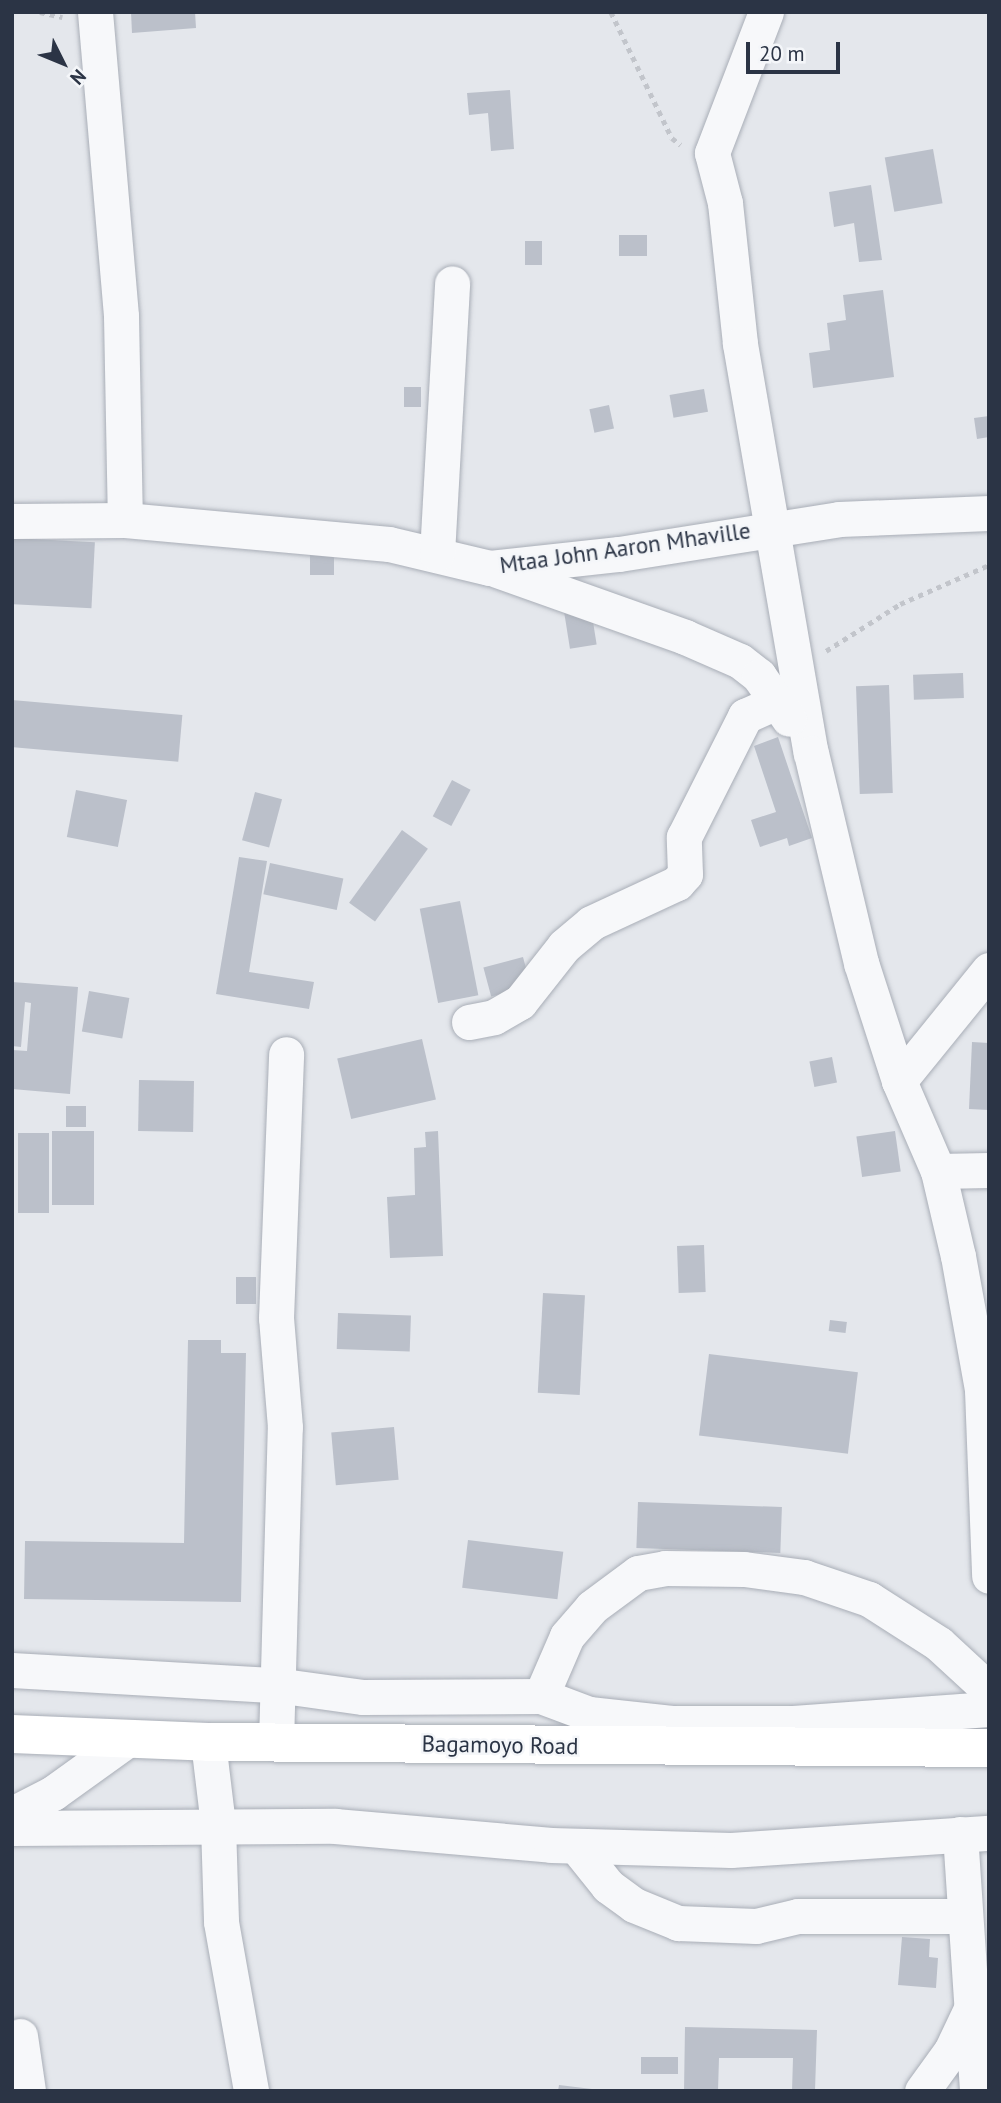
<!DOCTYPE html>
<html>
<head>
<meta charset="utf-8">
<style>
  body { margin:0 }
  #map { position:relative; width:1001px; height:2103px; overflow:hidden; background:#e4e7ec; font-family:"PT Sans",sans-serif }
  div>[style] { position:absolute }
  .building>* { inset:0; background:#bbc0ca; transform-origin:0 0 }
  .path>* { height:4.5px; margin-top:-2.25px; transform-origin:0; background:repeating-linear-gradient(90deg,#c2c5cb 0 5px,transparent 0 10px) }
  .roads { filter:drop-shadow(0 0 2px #a9aeb7) drop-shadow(0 0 2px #a9aeb7) }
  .minor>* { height:35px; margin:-17.5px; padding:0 17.5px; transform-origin:17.5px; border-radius:17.5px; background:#f7f8fa }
  .highway>* { height:38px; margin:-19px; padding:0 19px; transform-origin:19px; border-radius:19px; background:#fff }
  span { translate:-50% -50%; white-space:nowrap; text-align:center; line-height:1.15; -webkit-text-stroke:5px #f4f6f9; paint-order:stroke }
  .street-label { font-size:23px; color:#2b3445 }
  .frame { position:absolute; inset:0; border:14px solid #2b3445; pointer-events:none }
  .north { position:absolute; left:28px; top:28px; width:70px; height:70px; -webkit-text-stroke:5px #f4f6f9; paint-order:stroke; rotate:133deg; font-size:19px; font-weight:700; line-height:28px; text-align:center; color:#2b3445 }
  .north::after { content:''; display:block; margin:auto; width:24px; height:32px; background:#2b3445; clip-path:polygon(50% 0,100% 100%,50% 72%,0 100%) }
  .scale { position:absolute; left:746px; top:42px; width:94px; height:32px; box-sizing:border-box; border:4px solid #2b3445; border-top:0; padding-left:9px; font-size:21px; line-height:24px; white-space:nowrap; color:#2b3445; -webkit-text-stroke:5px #f4f6f9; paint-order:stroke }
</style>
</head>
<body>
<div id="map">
  <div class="building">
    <i style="clip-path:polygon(131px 12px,195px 12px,196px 28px,132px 33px)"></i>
    <i style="clip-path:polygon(510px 90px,514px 149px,491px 151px,488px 113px,469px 115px,467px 93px)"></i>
    <i style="left:933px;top:149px;width:55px;height:49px;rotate:80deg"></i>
    <i style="clip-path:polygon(871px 185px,882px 260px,859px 262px,854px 223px,834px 227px,829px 192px)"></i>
    <i style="left:619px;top:235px;width:28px;height:21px"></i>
    <i style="left:525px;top:241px;width:17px;height:24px"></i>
    <i style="clip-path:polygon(883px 290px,894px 377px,813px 388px,809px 353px,830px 350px,827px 323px,846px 320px,843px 295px)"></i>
    <i style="left:404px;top:387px;width:17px;height:20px"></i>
    <i style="left:704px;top:389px;width:23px;height:35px;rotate:80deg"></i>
    <i style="left:609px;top:405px;width:24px;height:20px;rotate:78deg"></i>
    <i style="clip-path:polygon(989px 416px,989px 437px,977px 439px,974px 418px)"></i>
    <i style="left:12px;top:538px;width:83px;height:66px;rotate:3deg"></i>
    <i style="left:310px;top:554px;width:24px;height:21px"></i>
    <i style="left:591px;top:609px;width:36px;height:27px;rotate:81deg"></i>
    <i style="left:963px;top:673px;width:25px;height:50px;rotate:88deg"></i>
    <i style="left:889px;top:685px;width:108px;height:33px;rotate:88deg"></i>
    <i style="left:12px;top:700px;width:171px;height:47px;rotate:5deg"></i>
    <i style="clip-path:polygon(778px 737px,812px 838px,789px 846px,787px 838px,760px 847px,751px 820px,776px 812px,754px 746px)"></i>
    <i style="left:452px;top:780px;width:21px;height:41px;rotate:28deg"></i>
    <i style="left:76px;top:790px;width:52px;height:48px;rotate:11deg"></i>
    <i style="left:255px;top:792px;width:28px;height:50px;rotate:15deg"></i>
    <i style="left:402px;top:830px;width:32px;height:90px;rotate:36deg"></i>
    <i style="clip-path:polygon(239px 857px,267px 861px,249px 972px,314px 982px,309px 1009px,216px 994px)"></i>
    <i style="left:270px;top:863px;width:75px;height:32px;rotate:12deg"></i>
    <i style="left:460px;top:901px;width:96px;height:41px;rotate:79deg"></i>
    <i style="left:523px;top:957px;width:30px;height:41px;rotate:75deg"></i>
    <i style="clip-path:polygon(12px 982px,78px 987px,70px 1094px,12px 1089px,12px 1050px,27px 1051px,31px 1003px,25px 1002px,21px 1047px,12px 1046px)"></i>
    <i style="left:89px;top:991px;width:41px;height:41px;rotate:10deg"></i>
    <i style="left:422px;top:1039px;width:62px;height:87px;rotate:77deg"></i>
    <i style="clip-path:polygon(972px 1042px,989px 1043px,989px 1110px,969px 1109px)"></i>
    <i style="left:832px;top:1057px;width:26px;height:23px;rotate:79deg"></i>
    <i style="left:139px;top:1080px;width:55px;height:51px;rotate:1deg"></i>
    <i style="left:66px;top:1106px;width:20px;height:21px"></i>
    <i style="left:52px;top:1131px;width:42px;height:74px"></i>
    <i style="clip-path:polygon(438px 1131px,443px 1256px,390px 1258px,387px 1197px,415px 1195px,414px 1148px,426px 1147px,425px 1132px)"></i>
    <i style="left:895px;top:1131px;width:41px;height:39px;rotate:82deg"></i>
    <i style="left:18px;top:1133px;width:31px;height:80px"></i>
    <i style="left:704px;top:1245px;width:47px;height:27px;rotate:88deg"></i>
    <i style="left:236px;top:1277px;width:20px;height:27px"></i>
    <i style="left:543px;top:1293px;width:42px;height:100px;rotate:3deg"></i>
    <i style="left:338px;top:1313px;width:73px;height:36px;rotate:2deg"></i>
    <i style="left:830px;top:1320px;width:17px;height:11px;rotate:7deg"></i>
    <i style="clip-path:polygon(188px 1340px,221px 1340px,221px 1353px,246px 1353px,241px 1602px,24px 1599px,25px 1541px,184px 1543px)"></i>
    <i style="left:709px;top:1354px;width:150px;height:82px;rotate:7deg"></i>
    <i style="left:394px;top:1427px;width:53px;height:63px;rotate:85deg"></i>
    <i style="left:638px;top:1502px;width:144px;height:46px;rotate:2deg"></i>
    <i style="left:468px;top:1540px;width:96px;height:48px;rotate:7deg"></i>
    <i style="clip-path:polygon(902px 1937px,930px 1939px,929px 1957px,938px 1958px,936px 1988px,898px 1985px)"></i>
    <i style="clip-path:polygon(685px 2027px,817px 2030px,815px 2091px,792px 2091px,793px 2058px,719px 2058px,718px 2091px,684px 2091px)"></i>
    <i style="left:641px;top:2057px;width:37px;height:17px"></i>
    <i style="clip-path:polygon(559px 2085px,592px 2089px,592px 2091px,558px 2091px)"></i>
  </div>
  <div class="path">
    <i style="left:40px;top:12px;width:23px;rotate:13deg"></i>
    <i style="left:611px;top:12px;width:140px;rotate:64.2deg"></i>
    <i style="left:672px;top:138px;width:11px;rotate:38deg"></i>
    <i style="left:826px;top:651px;width:88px;rotate:-32.4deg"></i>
    <i style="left:900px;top:604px;width:97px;rotate:-23.7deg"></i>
  </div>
  <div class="roads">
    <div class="minor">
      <i style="left:95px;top:12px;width:305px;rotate:85.1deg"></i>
      <i style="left:121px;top:316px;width:204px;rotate:88.9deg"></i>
      <i style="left:766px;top:12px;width:151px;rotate:111deg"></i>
      <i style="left:712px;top:153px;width:52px;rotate:75.4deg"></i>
      <i style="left:725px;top:203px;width:142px;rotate:83.9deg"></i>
      <i style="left:740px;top:344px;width:415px;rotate:80.2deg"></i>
      <i style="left:811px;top:753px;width:216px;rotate:76.6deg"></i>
      <i style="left:861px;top:963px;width:124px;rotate:72.1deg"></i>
      <i style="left:899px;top:1081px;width:98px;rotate:66.6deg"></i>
      <i style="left:938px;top:1171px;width:87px;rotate:76.8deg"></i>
      <i style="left:958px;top:1256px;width:136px;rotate:79.8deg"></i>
      <i style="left:982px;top:1390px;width:186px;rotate:87.8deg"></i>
      <i style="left:12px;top:521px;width:113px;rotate:-0.5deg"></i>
      <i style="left:125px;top:520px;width:265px;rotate:5.2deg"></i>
      <i style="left:389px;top:544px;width:104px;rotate:13.4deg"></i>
      <i style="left:490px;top:568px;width:130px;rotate:-6.2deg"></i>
      <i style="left:619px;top:554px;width:223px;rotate:-9deg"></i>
      <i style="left:839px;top:519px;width:150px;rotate:-2.3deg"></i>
      <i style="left:437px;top:554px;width:271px;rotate:-86.8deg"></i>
      <i style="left:497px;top:570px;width:200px;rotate:19.6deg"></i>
      <i style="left:685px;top:637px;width:60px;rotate:23.6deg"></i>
      <i style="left:740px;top:661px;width:24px;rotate:38deg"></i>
      <i style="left:759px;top:676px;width:52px;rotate:55.1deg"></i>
      <i style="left:469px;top:1022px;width:25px;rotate:-11deg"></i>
      <i style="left:494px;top:1017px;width:30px;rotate:-30deg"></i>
      <i style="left:520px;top:1002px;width:71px;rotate:-51.8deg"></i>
      <i style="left:564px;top:946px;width:35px;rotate:-40deg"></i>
      <i style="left:591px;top:923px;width:95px;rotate:-24.9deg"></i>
      <i style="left:677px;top:883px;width:12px;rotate:-48deg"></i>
      <i style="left:685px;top:874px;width:37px;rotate:-92deg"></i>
      <i style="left:684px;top:837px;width:136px;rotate:-63.2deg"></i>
      <i style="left:745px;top:716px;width:36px;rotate:-24deg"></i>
      <i style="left:899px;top:1081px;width:143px;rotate:-51deg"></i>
      <i style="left:938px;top:1171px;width:51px;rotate:-1.1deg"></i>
      <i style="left:12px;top:1670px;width:264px;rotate:3.3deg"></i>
      <i style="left:276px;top:1685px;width:88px;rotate:7.9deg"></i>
      <i style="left:363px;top:1697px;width:178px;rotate:-0.3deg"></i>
      <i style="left:541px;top:1696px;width:51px;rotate:20.6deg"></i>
      <i style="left:589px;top:1714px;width:83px;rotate:6.2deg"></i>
      <i style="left:672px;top:1723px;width:121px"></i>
      <i style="left:793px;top:1723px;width:196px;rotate:-4.1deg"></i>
      <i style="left:541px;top:1696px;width:65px;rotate:-66.6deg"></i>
      <i style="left:567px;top:1636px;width:38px;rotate:-49deg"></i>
      <i style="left:592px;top:1607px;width:57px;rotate:-36.5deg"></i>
      <i style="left:638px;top:1573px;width:27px;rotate:-10deg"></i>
      <i style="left:665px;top:1568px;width:79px;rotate:0.7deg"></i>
      <i style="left:744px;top:1569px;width:61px;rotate:7.6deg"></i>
      <i style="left:804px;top:1577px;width:69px;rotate:18.7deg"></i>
      <i style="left:869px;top:1599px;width:83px;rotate:32.7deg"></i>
      <i style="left:939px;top:1644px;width:68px;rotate:42.6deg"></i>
      <i style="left:208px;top:1742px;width:84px;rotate:83.1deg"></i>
      <i style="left:218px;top:1825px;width:97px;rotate:88.2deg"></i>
      <i style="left:221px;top:1922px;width:172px;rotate:79.9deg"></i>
      <i style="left:276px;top:1743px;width:316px;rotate:-88.4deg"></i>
      <i style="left:285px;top:1427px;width:109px;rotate:-94.7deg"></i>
      <i style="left:276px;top:1318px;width:264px;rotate:-87.8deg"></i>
      <i style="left:12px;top:1814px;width:46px;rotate:-27.1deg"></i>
      <i style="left:53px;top:1793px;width:96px;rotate:-35.7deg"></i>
      <i style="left:12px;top:1828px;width:323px;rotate:-0.4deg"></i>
      <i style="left:335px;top:1826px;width:217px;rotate:5deg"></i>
      <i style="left:551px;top:1845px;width:180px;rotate:1.6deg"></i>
      <i style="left:731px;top:1850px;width:259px;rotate:-3.8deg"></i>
      <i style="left:960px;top:1834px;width:258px;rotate:86.2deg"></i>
      <i style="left:576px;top:1846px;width:51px;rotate:51.3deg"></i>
      <i style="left:608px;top:1886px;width:32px;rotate:36deg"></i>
      <i style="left:634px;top:1905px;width:48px;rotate:22.2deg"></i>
      <i style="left:678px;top:1923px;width:78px;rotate:2.2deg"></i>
      <i style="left:756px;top:1926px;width:43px;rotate:-13.4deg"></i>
      <i style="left:798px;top:1916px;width:165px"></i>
      <i style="left:20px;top:2036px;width:56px;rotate:81.7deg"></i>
      <i style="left:922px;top:2091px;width:49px;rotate:-54.1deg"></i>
      <i style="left:951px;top:2051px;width:44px;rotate:-64.6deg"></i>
    </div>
    <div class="highway">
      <i style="left:12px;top:1734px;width:196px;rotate:2.3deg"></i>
      <i style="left:208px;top:1742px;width:781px;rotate:0.44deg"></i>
    </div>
  </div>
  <div class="street-label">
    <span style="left:625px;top:548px;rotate:-8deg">Mtaa John Aaron Mhaville</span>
    <span style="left:500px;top:1745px;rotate:1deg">Bagamoyo Road</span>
  </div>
  <div class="frame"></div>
  <div class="north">N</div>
  <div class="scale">20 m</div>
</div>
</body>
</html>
